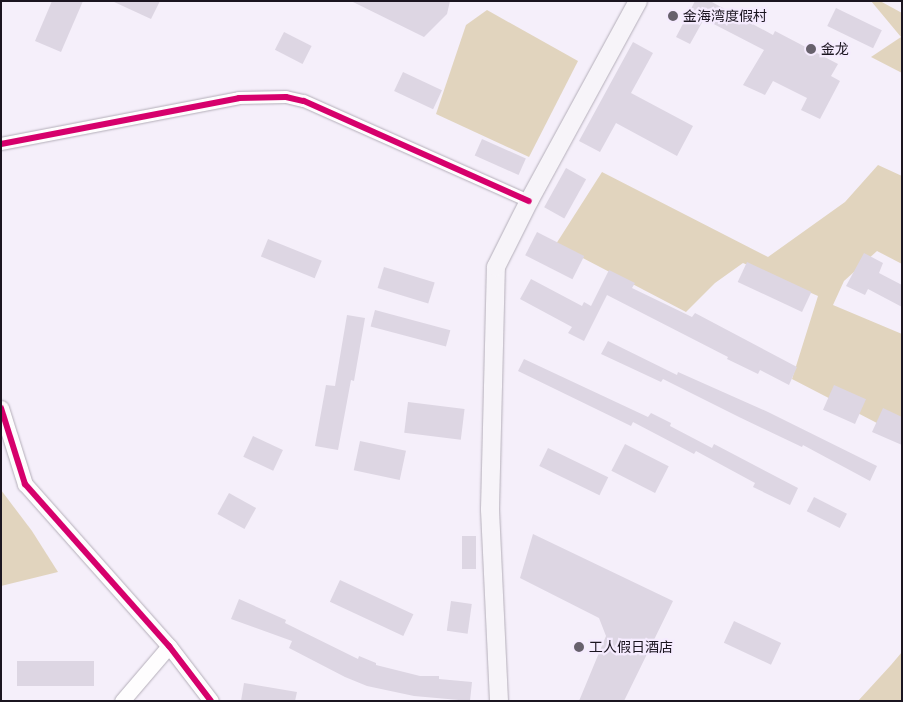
<!DOCTYPE html>
<html>
<head>
<meta charset="utf-8">
<style>
  body { margin:0 }
  #map { position:relative; width:903px; height:702px; overflow:hidden; background:#f5effa; font-family:"Noto Serif","Noto Sans SC",serif }
  div>[style] { position:absolute }
  .forest>* { inset:0; background:#e1d4be }
  .building>* { inset:0; background:#ddd6e3; transform-origin:0 0 }
  .roads { filter:drop-shadow(0 0 1px #b4aeb9) drop-shadow(0 0 1px #b4aeb9) }
  .minor>* { height:12px; margin:-6px; padding:0 6px; transform-origin:6px; border-radius:6px; background:#fefdfe }
  .tertiary>* { height:15px; margin:-7.5px; padding:0 7.5px; transform-origin:7.5px; border-radius:7.5px; background:#fefdfe }
  .secondary>* { height:18px; margin:-9px; padding:0 9px; transform-origin:9px; border-radius:9px; background:#f7f4f9 }
  .cycleway>* { height:6px; margin:-3px; padding:0 3px; transform-origin:3px; border-radius:3px; background:#d6006c }
  .dots>* { width:14px; height:14px; translate:-50% -50%; box-sizing:border-box; border:2px solid #f5ebfe; border-radius:50% }
  span { translate:-50% -50%; white-space:nowrap; text-align:center; line-height:1.15; -webkit-text-stroke:4.5px #f5ebfe; paint-order:stroke }
  .poi-label { font-size:14px; color:#1b1520 }
  .left { translate:0 -50%; text-align:left }
  .frame { position:absolute; inset:0; border:2px solid #1b1520; pointer-events:none }
</style>
</head>
<body>
<div id="map">
  <div class="forest">
    <i style="clip-path:polygon(871px 1px,880px 1px,902px 13px,902px 73px,871px 57px,901px 37px)"></i>
    <i style="clip-path:polygon(487px 10px,578px 61px,529px 157px,436px 114px,466px 25px)"></i>
    <i style="clip-path:polygon(878px 165px,902px 176px,902px 264px,877px 251px,844px 281px,833px 305px,902px 334px,902px 436px,792px 379px,818px 296px,743px 263px,715px 283px,686px 312px,556px 244px,602px 172px,768px 257px,845px 202px)"></i>
    <i style="clip-path:polygon(1px 490px,32px 531px,58px 572px,1px 586px)"></i>
    <i style="clip-path:polygon(902px 652px,902px 701px,858px 701px,891px 665px)"></i>
  </div>
  <div class="building">
    <i style="clip-path:polygon(52px 1px,83px 1px,61px 52px,35px 41px)"></i>
    <i style="clip-path:polygon(112px 1px,160px 1px,151px 19px)"></i>
    <i style="clip-path:polygon(351px 1px,450px 1px,447px 14px,424px 37px)"></i>
    <i style="clip-path:polygon(695px 1px,710px 1px,773px 35px,775px 31px,838px 64px,831px 76px,840px 81px,820px 119px,801px 110px,807px 98px,773px 81px,765px 95px,743px 85px,764px 50px,704px 19px,690px 44px,676px 37px)"></i>
    <i style="left:836px;top:8px;width:51px;height:20px;rotate:26deg"></i>
    <i style="left:284px;top:32px;width:31px;height:20px;rotate:27deg"></i>
    <i style="clip-path:polygon(633px 42px,653px 53px,631px 93px,693px 126px,677px 156px,616px 123px,600px 152px,579px 141px)"></i>
    <i style="left:403px;top:72px;width:43px;height:21px;rotate:25deg"></i>
    <i style="left:482px;top:139px;width:48px;height:18px;rotate:24deg"></i>
    <i style="left:566px;top:168px;width:23px;height:45px;rotate:29deg"></i>
    <i style="left:537px;top:232px;width:53px;height:26px;rotate:27deg"></i>
    <i style="left:268px;top:239px;width:58px;height:19px;rotate:22deg"></i>
    <i style="clip-path:polygon(864px 253px,883px 263px,879px 273px,902px 285px,902px 307px,868px 289px,865px 295px,846px 286px)"></i>
    <i style="left:747px;top:262px;width:71px;height:22px;rotate:25deg"></i>
    <i style="left:384px;top:267px;width:53px;height:22px;rotate:17deg"></i>
    <i style="clip-path:polygon(609px 270px,635px 283px,632px 288px,692px 317px,695px 313px,797px 367px,789px 385px,760px 370px,758px 374px,727px 359px,728px 357px,607px 295px,584px 341px,568px 333px,572px 327px,520px 299px,531px 279px,582px 306px,584px 302px,591px 306px)"></i>
    <i style="left:375px;top:310px;width:78px;height:17px;rotate:15deg"></i>
    <i style="clip-path:polygon(347px 315px,365px 318px,354px 381px,351px 380px,338px 450px,315px 446px,326px 385px,335px 386px)"></i>
    <i style="clip-path:polygon(608px 341px,677px 375px,678px 372px,768px 412px,877px 466px,870px 481px,803px 445px,802px 447px,739px 417px,663px 379px,661px 382px,601px 354px)"></i>
    <i style="clip-path:polygon(524px 359px,648px 417px,651px 413px,671px 423px,670px 426px,712px 448px,714px 444px,798px 488px,790px 505px,753px 487px,755px 483px,696px 451px,694px 454px,633px 422px,631px 426px,518px 371px)"></i>
    <i style="left:834px;top:385px;width:35px;height:27px;rotate:24deg"></i>
    <i style="left:408px;top:402px;width:57px;height:31px;rotate:7deg"></i>
    <i style="clip-path:polygon(883px 408px,902px 417px,902px 445px,872px 432px)"></i>
    <i style="left:253px;top:436px;width:33px;height:23px;rotate:25deg"></i>
    <i style="left:360px;top:441px;width:47px;height:30px;rotate:12deg"></i>
    <i style="left:625px;top:444px;width:49px;height:30px;rotate:27deg"></i>
    <i style="left:548px;top:448px;width:67px;height:20px;rotate:26deg"></i>
    <i style="left:229px;top:493px;width:31px;height:24px;rotate:29deg"></i>
    <i style="left:814px;top:497px;width:37px;height:16px;rotate:27deg"></i>
    <i style="clip-path:polygon(533px 534px,673px 601px,624px 701px,579px 701px,606px 636px,599px 618px,520px 578px)"></i>
    <i style="left:462px;top:536px;width:14px;height:33px"></i>
    <i style="left:340px;top:580px;width:81px;height:24px;rotate:25deg"></i>
    <i style="clip-path:polygon(239px 599px,286px 620px,285px 623px,358px 659px,359px 656px,376px 663px,376px 665px,420px 676px,439px 676px,439px 679px,472px 682px,470px 701px,414px 696px,367px 686px,345px 677px,289px 648px,292px 641px,231px 619px)"></i>
    <i style="left:451px;top:601px;width:21px;height:30px;rotate:8deg"></i>
    <i style="left:734px;top:621px;width:52px;height:24px;rotate:25deg"></i>
    <i style="left:17px;top:661px;width:77px;height:25px"></i>
    <i style="clip-path:polygon(244px 683px,297px 692px,295px 701px,241px 701px)"></i>
  </div>
  <div class="roads">
    <div class="minor">
      <i style="left:1px;top:144px;width:242px;rotate:-10.9deg"></i>
      <i style="left:239px;top:98px;width:47px;rotate:-1.2deg"></i>
      <i style="left:286px;top:97px;width:18px;rotate:13deg"></i>
      <i style="left:304px;top:101px;width:246px;rotate:24deg"></i>
    </div>
    <div class="tertiary">
      <i style="left:1px;top:408px;width:80px;rotate:72.5deg"></i>
      <i style="left:25px;top:484px;width:217px;rotate:48.4deg"></i>
      <i style="left:169px;top:646px;width:69px;rotate:52.6deg"></i>
      <i style="left:122px;top:701px;width:72px;rotate:-49.5deg"></i>
    </div>
    <div class="secondary">
      <i style="left:499px;top:701px;width:192px;rotate:-92.7deg"></i>
      <i style="left:490px;top:509px;width:242px;rotate:-88.6deg"></i>
      <i style="left:496px;top:267px;width:74px;rotate:-63.4deg"></i>
      <i style="left:529px;top:201px;width:228px;rotate:-61.4deg"></i>
    </div>
  </div>
  <div class="cycleway">
    <i style="left:1px;top:144px;width:242px;rotate:-10.9deg"></i>
    <i style="left:239px;top:98px;width:47px;rotate:-1.2deg"></i>
    <i style="left:286px;top:97px;width:18px;rotate:13deg"></i>
    <i style="left:304px;top:101px;width:246px;rotate:24deg"></i>
    <i style="left:1px;top:408px;width:80px;rotate:72.5deg"></i>
    <i style="left:25px;top:484px;width:217px;rotate:48.4deg"></i>
    <i style="left:169px;top:646px;width:69px;rotate:52.6deg"></i>
  </div>
  <div class="dots">
    <i style="left:673px;top:16px;background:#67616c"></i>
    <i style="left:811px;top:49px;background:#67616c"></i>
    <i style="left:579px;top:647px;background:#67616c"></i>
  </div>
  <div class="poi-label">
    <span class="left" style="left:683px;top:16px">金海湾度假村</span>
    <span class="left" style="left:821px;top:49px">金龙</span>
    <span class="left" style="left:589px;top:647px">工人假日酒店</span>
  </div>
  <div class="frame"></div>
</div>
</body>
</html>
